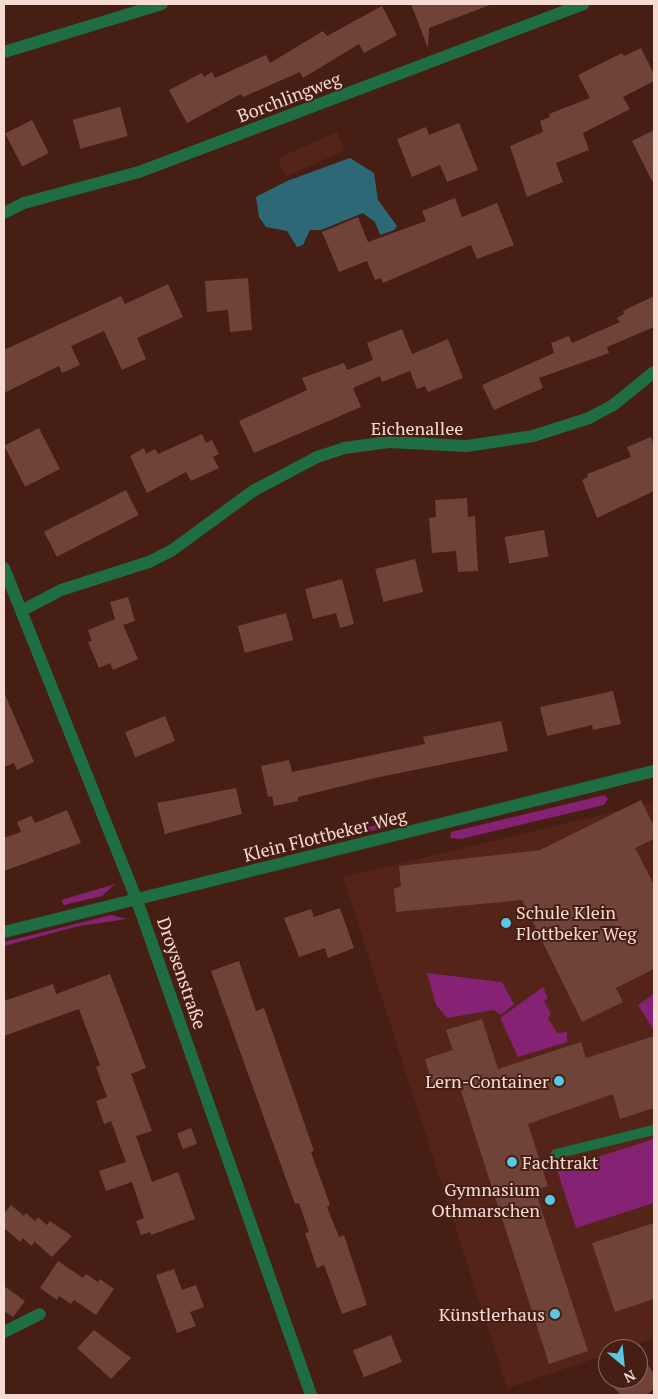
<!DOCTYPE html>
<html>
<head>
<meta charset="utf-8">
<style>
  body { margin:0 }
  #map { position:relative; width:658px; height:1399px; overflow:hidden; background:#471e14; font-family:"PT Serif",serif }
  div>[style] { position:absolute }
  .built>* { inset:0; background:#532417; transform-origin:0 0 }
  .green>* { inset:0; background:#852274 }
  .water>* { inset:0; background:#2c6876 }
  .building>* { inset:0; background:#6f4337; transform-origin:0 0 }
  .lane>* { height:10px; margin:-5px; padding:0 5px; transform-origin:5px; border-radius:5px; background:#1f6d43 }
  .street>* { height:12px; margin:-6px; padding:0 6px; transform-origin:6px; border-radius:6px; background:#1f6d43 }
  .dots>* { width:14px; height:14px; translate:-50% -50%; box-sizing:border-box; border:2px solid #471e14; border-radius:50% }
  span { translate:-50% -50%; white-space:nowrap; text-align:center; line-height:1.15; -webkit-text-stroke:4px #471e14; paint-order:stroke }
  .street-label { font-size:18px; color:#f6dbd3 }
  .poi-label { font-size:18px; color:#f6dbd3 }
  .left { translate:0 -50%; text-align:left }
  .right { translate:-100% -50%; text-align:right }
  .frame { position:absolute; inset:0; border:5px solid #f6dbd3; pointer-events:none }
  .north { position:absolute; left:598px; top:1339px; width:50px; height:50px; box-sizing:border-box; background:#471e14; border:1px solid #8d6a60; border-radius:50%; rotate:152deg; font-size:14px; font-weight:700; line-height:20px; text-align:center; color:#f6dbd3 }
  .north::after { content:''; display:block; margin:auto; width:18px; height:22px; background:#58c9e3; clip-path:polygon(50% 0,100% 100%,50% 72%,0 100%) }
</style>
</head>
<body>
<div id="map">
  <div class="built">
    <i style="left:337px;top:132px;width:20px;height:65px;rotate:66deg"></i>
    <i style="clip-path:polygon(654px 802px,654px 1338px,623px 1349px,608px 1349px,608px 1354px,507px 1388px,343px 877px)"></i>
  </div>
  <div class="green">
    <i style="clip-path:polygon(605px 795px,608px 799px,604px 805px,461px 839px,450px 838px,451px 832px)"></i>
    <i style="clip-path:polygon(405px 818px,406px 822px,367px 832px,364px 828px)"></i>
    <i style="clip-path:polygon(115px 884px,102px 896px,64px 905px,61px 900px)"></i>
    <i style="clip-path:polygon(111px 915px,127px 919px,79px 926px,4px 946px,4px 942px)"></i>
    <i style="clip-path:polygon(427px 973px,502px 982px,514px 1004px,501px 1015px,494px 1010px,447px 1018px,436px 1005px)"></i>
    <i style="clip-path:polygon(543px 987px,548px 998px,544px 1001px,551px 1014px,548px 1018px,557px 1033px,567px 1032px,567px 1042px,518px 1057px,500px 1018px)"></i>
    <i style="clip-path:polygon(654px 994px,654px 1028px,653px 1029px,638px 1005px)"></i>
    <i style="clip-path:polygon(654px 1139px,654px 1203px,576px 1228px,557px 1170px)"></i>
  </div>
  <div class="water">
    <i style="clip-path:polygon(350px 158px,374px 173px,378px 200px,397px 226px,394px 230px,380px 235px,375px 222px,363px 213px,321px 230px,310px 230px,303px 245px,297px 247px,287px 231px,266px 227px,259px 217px,256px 197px,287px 181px)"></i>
  </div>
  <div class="building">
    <i style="clip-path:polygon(411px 4px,490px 4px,490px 5px,429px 28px,428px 48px)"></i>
    <i style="clip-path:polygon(382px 6px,397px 35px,364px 53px,359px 44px,303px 78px,300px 72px,243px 97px,241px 94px,187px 123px,169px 90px,202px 73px,204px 77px,212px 72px,215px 78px,266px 55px,270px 63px,323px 31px,327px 36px)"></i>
    <i style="clip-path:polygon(641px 48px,654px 74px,654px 81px,623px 97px,630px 109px,583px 133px,589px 150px,556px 163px,563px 182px,527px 197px,510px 146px,543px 132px,540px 121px,550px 117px,549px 114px,590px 98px,578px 75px,622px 53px,624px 56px)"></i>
    <i style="left:120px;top:107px;width:30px;height:49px;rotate:75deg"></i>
    <i style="left:32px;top:120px;width:37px;height:30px;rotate:63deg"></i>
    <i style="clip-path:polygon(459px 123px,478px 170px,447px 182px,440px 165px,412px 177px,397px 139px,426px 127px,429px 135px)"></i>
    <i style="clip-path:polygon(654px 130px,654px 185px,632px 141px)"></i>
    <i style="clip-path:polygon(455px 198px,462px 217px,497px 203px,514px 245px,477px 259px,471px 245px,383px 283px,381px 278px,375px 280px,367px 261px,339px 272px,322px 232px,358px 217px,368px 242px,426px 221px,422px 211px)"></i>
    <i style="clip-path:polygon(248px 278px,252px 330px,230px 332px,228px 310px,207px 312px,205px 281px)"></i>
    <i style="clip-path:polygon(168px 284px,183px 317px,137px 338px,146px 359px,122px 370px,104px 331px,71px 346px,80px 365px,62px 373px,59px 366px,4px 393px,4px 350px,121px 296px,125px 304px)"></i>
    <i style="clip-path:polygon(654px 296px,654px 327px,607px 347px,609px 353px,539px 378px,543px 388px,494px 410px,482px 385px,554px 353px,551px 343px,569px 336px,572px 343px,620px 322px,617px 318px,624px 314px,623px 311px)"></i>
    <i style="clip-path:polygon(402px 329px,412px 354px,448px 339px,463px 378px,428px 392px,425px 386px,417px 389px,410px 371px,382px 382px,380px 376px,353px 388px,361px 407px,254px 453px,239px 421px,307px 390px,302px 378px,344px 363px,347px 370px,373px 360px,367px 343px)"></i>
    <i style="left:39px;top:428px;width:46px;height:39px;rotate:63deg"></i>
    <i style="clip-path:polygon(202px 434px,206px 443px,212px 440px,219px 454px,213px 457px,219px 468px,191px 481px,186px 472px,147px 493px,130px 456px,144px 448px,146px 454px,155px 449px,158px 454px)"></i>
    <i style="clip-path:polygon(651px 437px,654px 446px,654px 491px,597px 518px,582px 480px,588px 477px,587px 474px,631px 457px,627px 447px)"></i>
    <i style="left:126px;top:490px;width:28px;height:92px;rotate:63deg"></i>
    <i style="clip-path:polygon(467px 498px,468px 517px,475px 516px,478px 571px,458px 572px,456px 551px,432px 553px,429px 518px,436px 517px,435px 500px)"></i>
    <i style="left:544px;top:530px;width:27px;height:40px;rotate:80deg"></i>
    <i style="left:415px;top:559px;width:34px;height:41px;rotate:76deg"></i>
    <i style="clip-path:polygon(342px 579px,354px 624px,340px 628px,336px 613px,313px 619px,305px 589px)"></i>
    <i style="clip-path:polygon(128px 597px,135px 621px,123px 625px,138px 659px,113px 670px,110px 663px,99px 668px,88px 642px,92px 641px,88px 630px,115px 619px,110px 602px)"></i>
    <i style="left:286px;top:613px;width:28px;height:50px;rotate:75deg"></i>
    <i style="clip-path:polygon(613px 691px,621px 724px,593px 730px,592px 725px,547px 736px,540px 707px)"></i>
    <i style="clip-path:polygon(4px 692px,34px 762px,17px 770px,14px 763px,4px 767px)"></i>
    <i style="left:165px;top:716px;width:27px;height:43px;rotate:68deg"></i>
    <i style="clip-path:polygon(501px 721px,508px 751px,375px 778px,298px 797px,298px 801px,274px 806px,272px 796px,268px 797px,261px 766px,289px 760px,292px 772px,425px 744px,423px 737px)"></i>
    <i style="clip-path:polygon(236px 788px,242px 814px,165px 834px,157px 803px)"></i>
    <i style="clip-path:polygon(641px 800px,654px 826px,654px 839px,635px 848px,654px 885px,654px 969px,616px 988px,623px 1002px,582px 1022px,522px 900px,396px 912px,394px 889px,401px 886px,399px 866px,540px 850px)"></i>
    <i style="clip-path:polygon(67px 810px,81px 843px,4px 871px,4px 838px,21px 832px,17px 822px,31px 816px,35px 823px)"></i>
    <i style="clip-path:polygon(340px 908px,354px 948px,328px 958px,325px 948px,299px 957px,284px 918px,311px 909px,314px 917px)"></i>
    <i style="clip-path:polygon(239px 961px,256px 1011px,264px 1008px,314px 1151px,311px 1152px,330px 1205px,327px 1207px,339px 1237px,344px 1235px,367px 1305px,342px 1314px,324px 1265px,317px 1268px,305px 1233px,309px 1232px,299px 1203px,295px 1204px,211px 971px)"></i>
    <i style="clip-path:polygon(110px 974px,146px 1068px,131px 1074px,152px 1131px,136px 1136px,152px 1182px,178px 1172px,195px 1219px,151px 1235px,150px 1232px,141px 1235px,136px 1221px,144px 1218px,132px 1182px,106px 1191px,99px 1171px,126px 1162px,111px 1121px,104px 1124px,96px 1101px,107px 1097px,96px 1067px,100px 1065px,79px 1009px,4px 1036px,4px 1001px,53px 984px,56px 994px)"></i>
    <i style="clip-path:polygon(482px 1019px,498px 1069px,581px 1042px,586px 1058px,654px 1036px,654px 1108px,620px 1119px,613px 1094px,528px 1124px,548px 1186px,535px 1190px,588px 1351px,549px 1364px,457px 1079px,433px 1087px,425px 1059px,453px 1050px,446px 1030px)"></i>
    <i style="left:191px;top:1128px;width:17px;height:15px;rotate:69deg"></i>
    <i style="clip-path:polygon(11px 1205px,24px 1216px,26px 1213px,35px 1221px,38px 1217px,47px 1225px,50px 1221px,72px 1236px,52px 1257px,35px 1242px,31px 1246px,23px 1238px,20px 1242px,4px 1228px,4px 1213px)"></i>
    <i style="clip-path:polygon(654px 1223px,654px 1299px,615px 1312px,592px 1243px)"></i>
    <i style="clip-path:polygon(58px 1261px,83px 1278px,86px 1274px,98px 1282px,100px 1279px,114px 1289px,96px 1315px,74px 1300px,71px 1304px,59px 1296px,57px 1300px,40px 1288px)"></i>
    <i style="clip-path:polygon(174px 1269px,182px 1290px,196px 1285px,204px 1307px,190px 1312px,196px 1326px,177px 1333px,156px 1275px)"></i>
    <i style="clip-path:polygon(4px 1286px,25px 1301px,13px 1317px,4px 1311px)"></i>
    <i style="clip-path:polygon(94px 1330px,131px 1358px,111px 1379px,77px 1348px)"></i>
    <i style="left:391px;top:1335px;width:29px;height:41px;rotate:68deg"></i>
    <i style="clip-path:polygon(648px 1365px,654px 1374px,654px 1389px,646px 1395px,620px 1395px,608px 1379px,638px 1379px,638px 1372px)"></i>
  </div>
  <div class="lane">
    <i style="left:556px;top:1154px;width:101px;rotate:-13.8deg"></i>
  </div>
  <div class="street">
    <i style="left:4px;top:52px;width:165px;rotate:-16.9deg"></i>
    <i style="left:4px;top:213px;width:22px;rotate:-27deg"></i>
    <i style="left:24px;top:203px;width:119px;rotate:-15.1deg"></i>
    <i style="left:139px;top:172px;width:475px;rotate:-20.7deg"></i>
    <i style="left:4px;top:568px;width:355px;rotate:68.2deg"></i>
    <i style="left:136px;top:898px;width:527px;rotate:70.6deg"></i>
    <i style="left:23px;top:610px;width:43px;rotate:-27.8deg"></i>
    <i style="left:61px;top:590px;width:92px;rotate:-17.7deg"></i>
    <i style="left:149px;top:562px;width:25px;rotate:-27deg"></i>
    <i style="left:171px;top:551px;width:102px;rotate:-36.2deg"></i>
    <i style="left:253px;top:491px;width:72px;rotate:-28deg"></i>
    <i style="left:317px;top:457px;width:28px;rotate:-18deg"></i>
    <i style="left:344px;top:448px;width:45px;rotate:-7.6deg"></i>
    <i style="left:389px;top:442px;width:78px;rotate:2.9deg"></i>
    <i style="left:467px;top:446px;width:67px;rotate:-8.6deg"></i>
    <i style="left:533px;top:436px;width:59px;rotate:-17.8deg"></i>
    <i style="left:589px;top:418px;width:26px;rotate:-28deg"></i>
    <i style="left:612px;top:406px;width:54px;rotate:-39deg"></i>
    <i style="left:4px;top:932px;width:670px;rotate:-13.91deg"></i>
    <i style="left:4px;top:1332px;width:40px;rotate:-26.6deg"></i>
  </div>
  <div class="dots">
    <i style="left:506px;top:923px;background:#58c9e3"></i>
    <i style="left:559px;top:1081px;background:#58c9e3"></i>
    <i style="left:512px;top:1162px;background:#58c9e3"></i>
    <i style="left:550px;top:1200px;background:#58c9e3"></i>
    <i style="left:555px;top:1314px;background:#58c9e3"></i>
  </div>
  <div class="street-label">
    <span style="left:289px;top:97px;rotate:-21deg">Borchlingweg</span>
    <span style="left:417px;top:428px">Eichenallee</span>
    <span style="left:325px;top:835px;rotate:-14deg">Klein Flottbeker Weg</span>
    <span style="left:182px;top:973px;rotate:71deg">Droysenstraße</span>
  </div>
  <div class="poi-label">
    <span class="left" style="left:516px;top:923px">Schule Klein<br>Flottbeker Weg</span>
    <span class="right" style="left:549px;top:1081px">Lern-Container</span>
    <span class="left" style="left:522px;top:1162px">Fachtrakt</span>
    <span class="right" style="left:540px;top:1200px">Gymnasium<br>Othmarschen</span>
    <span class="right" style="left:545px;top:1314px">Künstlerhaus</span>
  </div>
  <div class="frame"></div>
  <div class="north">N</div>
</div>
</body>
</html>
